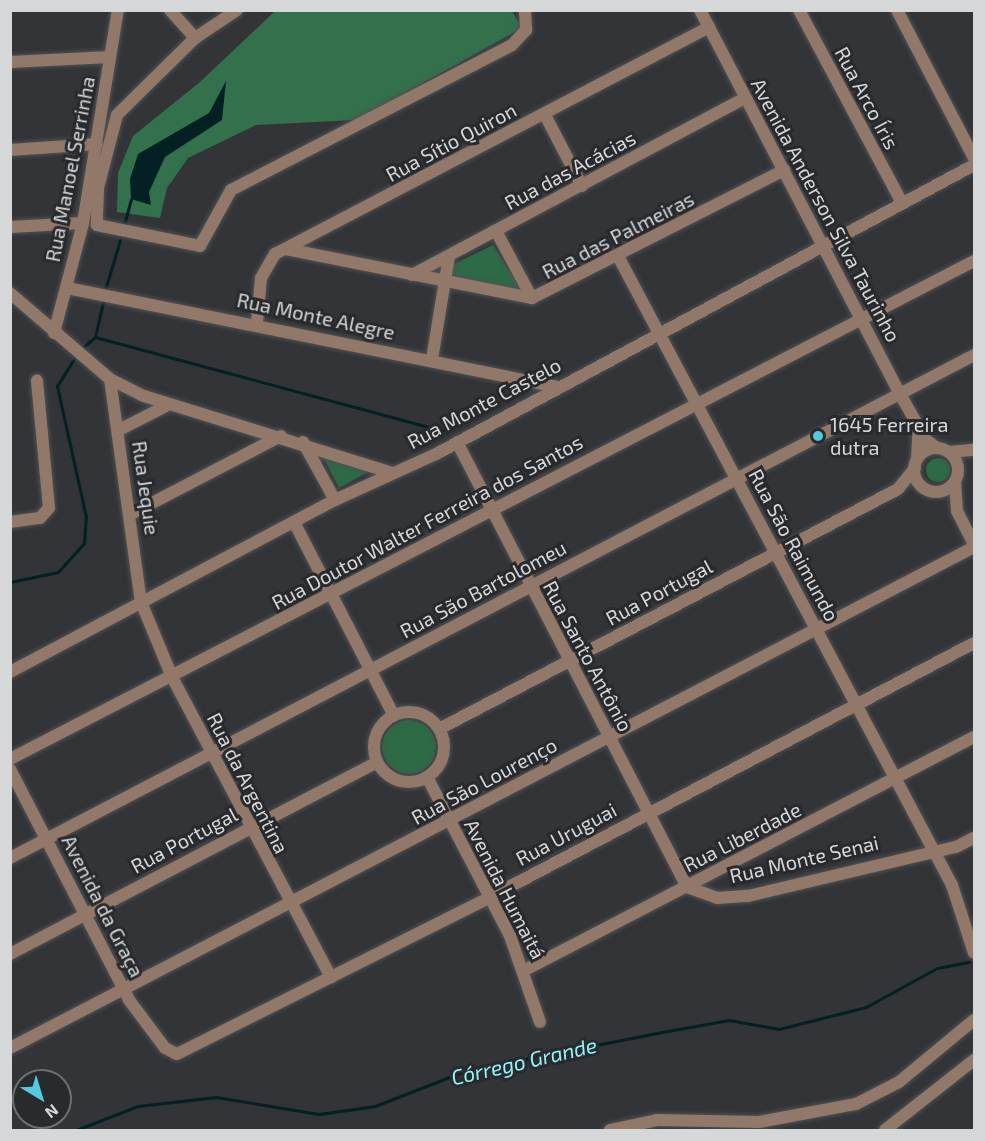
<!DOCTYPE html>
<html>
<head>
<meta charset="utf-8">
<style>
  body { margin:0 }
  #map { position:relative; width:985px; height:1141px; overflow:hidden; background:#323437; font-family:"Exo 2",sans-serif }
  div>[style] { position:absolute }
  .green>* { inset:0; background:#2d6a46 }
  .round { border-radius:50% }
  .forest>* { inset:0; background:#33714c }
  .water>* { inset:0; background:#032122 }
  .stream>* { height:3px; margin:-1.5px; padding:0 1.5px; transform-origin:1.5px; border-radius:1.5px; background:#032122 }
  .roads { filter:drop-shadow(0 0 2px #4f5154) drop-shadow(0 0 2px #4f5154) }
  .minor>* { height:12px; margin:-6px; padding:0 6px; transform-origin:6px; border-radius:6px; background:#927869 }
  .minor>.ring { margin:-6px; padding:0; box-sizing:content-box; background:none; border:12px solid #927869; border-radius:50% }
  .dots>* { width:16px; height:16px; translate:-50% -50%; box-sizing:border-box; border:3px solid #282a2d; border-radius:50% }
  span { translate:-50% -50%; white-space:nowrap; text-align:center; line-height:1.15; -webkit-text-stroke:6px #282a2d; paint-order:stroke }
  .street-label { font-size:20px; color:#d5d7d8 }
  .poi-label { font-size:20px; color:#d5d7d8 }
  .left { translate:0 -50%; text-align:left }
  .water-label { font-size:21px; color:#92f5fb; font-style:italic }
  .frame { position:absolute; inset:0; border:12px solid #d5d7d8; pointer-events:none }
  .north { position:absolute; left:12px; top:1069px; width:60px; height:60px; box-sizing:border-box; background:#282a2d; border:2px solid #6d6f71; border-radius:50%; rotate:142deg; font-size:16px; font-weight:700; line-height:24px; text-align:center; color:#d5d7d8 }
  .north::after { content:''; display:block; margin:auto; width:21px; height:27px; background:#54cade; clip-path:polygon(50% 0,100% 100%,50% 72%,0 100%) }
</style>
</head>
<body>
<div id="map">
  <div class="green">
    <i style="clip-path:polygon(493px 245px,523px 292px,433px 274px)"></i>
    <i style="clip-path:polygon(322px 455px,370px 471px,339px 488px)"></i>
    <i class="round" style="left:926px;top:458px;width:24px;height:24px"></i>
    <i class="round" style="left:382px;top:720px;width:54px;height:54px"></i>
  </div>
  <div class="forest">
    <i style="clip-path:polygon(275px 11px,512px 11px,522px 28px,356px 120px,256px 125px,188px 158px,167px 188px,160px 218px,117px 212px,118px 173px,133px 136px,200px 82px)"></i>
  </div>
  <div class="water">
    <i style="clip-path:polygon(226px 81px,222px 120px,165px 157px,149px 192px,151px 205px,131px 199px,130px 179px,138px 154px,209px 113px)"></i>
  </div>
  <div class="stream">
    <i style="left:124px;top:225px;width:27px;rotate:-75deg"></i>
    <i style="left:105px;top:290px;width:52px;rotate:-73.3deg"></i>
    <i style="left:95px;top:337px;width:360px;rotate:15.1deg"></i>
    <i style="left:82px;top:348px;width:17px;rotate:-40deg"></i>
    <i style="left:95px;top:337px;width:36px;rotate:-77deg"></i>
    <i style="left:10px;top:582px;width:49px;rotate:-11.8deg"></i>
    <i style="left:58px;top:572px;width:39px;rotate:-48deg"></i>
    <i style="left:84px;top:543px;width:26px;rotate:-86deg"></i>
    <i style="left:86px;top:517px;width:134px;rotate:-102.5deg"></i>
    <i style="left:57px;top:386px;width:31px;rotate:-58deg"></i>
    <i style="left:76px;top:1130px;width:66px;rotate:-21.2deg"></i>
    <i style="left:138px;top:1106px;width:79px;rotate:-6.6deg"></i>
    <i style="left:216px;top:1097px;width:104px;rotate:9.4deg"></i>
    <i style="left:319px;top:1114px;width:57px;rotate:-8.1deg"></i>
    <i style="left:375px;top:1106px;width:97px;rotate:-21.3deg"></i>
    <i style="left:465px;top:1071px;width:201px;rotate:-11.2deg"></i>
    <i style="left:662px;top:1032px;width:68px;rotate:-10.2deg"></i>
    <i style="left:729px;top:1020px;width:51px;rotate:10.2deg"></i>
    <i style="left:779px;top:1029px;width:90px;rotate:-14.2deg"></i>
    <i style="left:866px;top:1007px;width:81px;rotate:-28.8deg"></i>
    <i style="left:937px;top:968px;width:33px;rotate:-11deg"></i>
  </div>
  <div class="roads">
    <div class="minor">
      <i style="left:170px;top:10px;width:38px;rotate:48deg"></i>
      <i style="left:237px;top:10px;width:50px;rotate:146.3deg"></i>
      <i style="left:195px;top:38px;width:110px;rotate:135.4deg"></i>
      <i style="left:117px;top:115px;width:75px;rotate:104.6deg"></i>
      <i style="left:98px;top:188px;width:37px;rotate:92deg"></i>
      <i style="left:97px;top:225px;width:105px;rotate:11.5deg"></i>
      <i style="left:200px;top:246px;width:64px;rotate:-61deg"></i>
      <i style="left:231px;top:190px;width:316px;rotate:-27.3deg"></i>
      <i style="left:512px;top:45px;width:21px;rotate:-47deg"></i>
      <i style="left:526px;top:30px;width:20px;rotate:-93deg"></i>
      <i style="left:700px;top:10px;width:433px;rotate:62.5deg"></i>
      <i style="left:900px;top:394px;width:53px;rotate:60.5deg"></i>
      <i style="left:926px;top:440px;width:14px;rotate:36deg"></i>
      <i style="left:799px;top:10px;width:219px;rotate:61.9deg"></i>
      <i style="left:897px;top:10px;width:167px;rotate:62.5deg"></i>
      <i style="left:10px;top:62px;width:100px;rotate:-2.9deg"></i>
      <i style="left:545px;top:115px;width:80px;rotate:62.5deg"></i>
      <i style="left:10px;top:150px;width:87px;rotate:-3.9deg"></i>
      <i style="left:10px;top:227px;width:73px;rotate:-3.1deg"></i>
      <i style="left:496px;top:231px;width:76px;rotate:61.8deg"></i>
      <i style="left:286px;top:249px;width:251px;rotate:11.3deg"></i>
      <i style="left:532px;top:298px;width:283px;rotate:-26.9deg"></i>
      <i style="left:619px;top:258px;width:710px;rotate:62.03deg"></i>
      <i style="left:952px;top:885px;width:71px;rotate:72.1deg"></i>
      <i style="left:412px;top:275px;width:377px;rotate:-28deg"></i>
      <i style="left:67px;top:288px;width:499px;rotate:11.4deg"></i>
      <i style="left:10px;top:293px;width:132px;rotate:40.7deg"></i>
      <i style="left:110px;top:379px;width:38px;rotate:27deg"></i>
      <i style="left:144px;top:396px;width:261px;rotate:17.2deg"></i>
      <i style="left:257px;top:322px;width:44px;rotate:-84.8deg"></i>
      <i style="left:261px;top:278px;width:28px;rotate:-60deg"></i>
      <i style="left:275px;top:254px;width:490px;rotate:-27.6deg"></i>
      <i style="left:54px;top:333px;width:114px;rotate:-75.2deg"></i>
      <i style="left:83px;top:223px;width:216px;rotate:-80.7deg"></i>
      <i style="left:432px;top:359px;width:104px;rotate:-80.6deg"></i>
      <i style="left:110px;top:379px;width:225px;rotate:82.1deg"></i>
      <i style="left:141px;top:602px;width:81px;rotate:67.5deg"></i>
      <i style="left:172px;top:677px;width:340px;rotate:62.1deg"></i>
      <i style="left:119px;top:430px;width:53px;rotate:-27.1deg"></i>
      <i style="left:303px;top:442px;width:66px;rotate:61.1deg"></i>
      <i style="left:457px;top:442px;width:501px;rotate:62.67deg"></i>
      <i style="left:687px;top:887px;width:32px;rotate:20deg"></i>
      <i style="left:717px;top:898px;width:31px;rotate:-4deg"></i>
      <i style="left:748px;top:896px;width:214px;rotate:-13.3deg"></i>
      <i style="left:956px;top:847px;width:20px;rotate:-27deg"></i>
      <i class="ring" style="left:914px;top:448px;width:32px;height:32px"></i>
      <i style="left:949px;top:452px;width:25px;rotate:-5deg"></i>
      <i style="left:917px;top:459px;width:33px;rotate:-87deg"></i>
      <i style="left:955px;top:482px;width:29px;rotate:86deg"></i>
      <i style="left:957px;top:511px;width:38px;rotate:63deg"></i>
      <i style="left:131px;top:514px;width:169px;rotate:-27.5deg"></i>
      <i style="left:10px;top:522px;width:30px;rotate:-8deg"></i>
      <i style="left:40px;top:518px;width:13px;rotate:-48deg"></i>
      <i style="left:49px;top:508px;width:128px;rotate:-95.4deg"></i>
      <i style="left:294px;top:522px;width:218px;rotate:62.7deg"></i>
      <i style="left:10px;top:672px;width:368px;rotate:-27.9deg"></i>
      <i style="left:335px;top:500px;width:113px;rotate:-24.5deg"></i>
      <i style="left:438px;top:453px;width:608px;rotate:-28.25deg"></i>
      <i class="ring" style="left:374px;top:712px;width:58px;height:58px"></i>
      <i style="left:439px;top:729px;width:518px;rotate:-27.6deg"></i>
      <i style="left:898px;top:489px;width:27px;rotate:-51deg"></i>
      <i style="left:10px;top:759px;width:1085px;rotate:-27.32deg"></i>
      <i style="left:10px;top:769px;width:260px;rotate:62.7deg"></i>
      <i style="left:129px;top:1000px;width:60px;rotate:53.1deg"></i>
      <i style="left:165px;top:1048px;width:13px;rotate:27deg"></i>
      <i style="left:177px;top:1054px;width:350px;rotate:-26.6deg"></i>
      <i style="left:490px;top:897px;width:547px;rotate:-27.69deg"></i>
      <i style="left:427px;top:777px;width:179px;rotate:62.4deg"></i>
      <i style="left:510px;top:936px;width:91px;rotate:70.8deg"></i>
      <i style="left:10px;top:858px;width:1087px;rotate:-27.55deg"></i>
      <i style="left:10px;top:954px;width:414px;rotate:-27.6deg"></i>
      <i style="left:525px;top:970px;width:506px;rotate:-27.43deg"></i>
      <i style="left:10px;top:1048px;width:1086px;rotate:-27.46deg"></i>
      <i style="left:610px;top:1130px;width:48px;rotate:-12deg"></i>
      <i style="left:657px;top:1120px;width:102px;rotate:1.1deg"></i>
      <i style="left:759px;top:1122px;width:99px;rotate:-10.5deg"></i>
      <i style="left:856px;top:1104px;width:48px;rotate:-27.1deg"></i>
      <i style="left:899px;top:1082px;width:97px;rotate:-39.6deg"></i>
      <i style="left:885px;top:1130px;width:113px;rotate:-38.2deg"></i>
    </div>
  </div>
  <div class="dots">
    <i style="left:818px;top:436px;background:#54cade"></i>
  </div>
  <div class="street-label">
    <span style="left:867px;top:98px;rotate:62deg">Rua Arco Íris</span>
    <span style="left:451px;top:142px;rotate:-28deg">Rua Sítio Quiron</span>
    <span style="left:70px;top:169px;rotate:-79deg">Rua Manoel Serrinha</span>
    <span style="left:570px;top:170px;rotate:-28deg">Rua das Acácias</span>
    <span style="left:826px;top:210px;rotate:62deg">Avenida Anderson Silva Taurinho</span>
    <span style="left:618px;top:235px;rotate:-27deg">Rua das Palmeiras</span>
    <span style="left:316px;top:316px;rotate:12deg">Rua Monte Alegre</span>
    <span style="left:484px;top:403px;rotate:-28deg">Rua Monte Castelo</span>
    <span style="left:146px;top:488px;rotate:82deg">Rua Jequie</span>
    <span style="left:427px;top:522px;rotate:-28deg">Rua Doutor Walter Ferreira dos Santos</span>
    <span style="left:794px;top:545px;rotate:62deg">Rua São Raimundo</span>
    <span style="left:483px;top:589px;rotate:-28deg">Rua São Bartolomeu</span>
    <span style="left:659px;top:592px;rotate:-28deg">Rua Portugal</span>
    <span style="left:588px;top:656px;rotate:62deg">Rua Santo Antônio</span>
    <span style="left:484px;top:781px;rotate:-28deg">Rua São Lourenço</span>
    <span style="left:248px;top:783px;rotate:63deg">Rua da Argentina</span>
    <span style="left:566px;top:834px;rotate:-28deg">Rua Uruguai</span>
    <span style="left:742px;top:837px;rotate:-27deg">Rua Liberdade</span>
    <span style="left:184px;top:840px;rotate:-28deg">Rua Portugal</span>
    <span style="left:804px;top:859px;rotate:-13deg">Rua Monte Senai</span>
    <span style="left:505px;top:889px;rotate:63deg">Avenida Humaitá</span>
    <span style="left:103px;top:906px;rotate:63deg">Avenida da Graça</span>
  </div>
  <div class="poi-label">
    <span class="left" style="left:830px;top:436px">1645 Ferreira<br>dutra</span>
  </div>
  <div class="water-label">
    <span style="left:524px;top:1061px;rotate:-13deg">Córrego Grande</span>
  </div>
  <div class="frame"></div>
  <div class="north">N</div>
</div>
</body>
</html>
